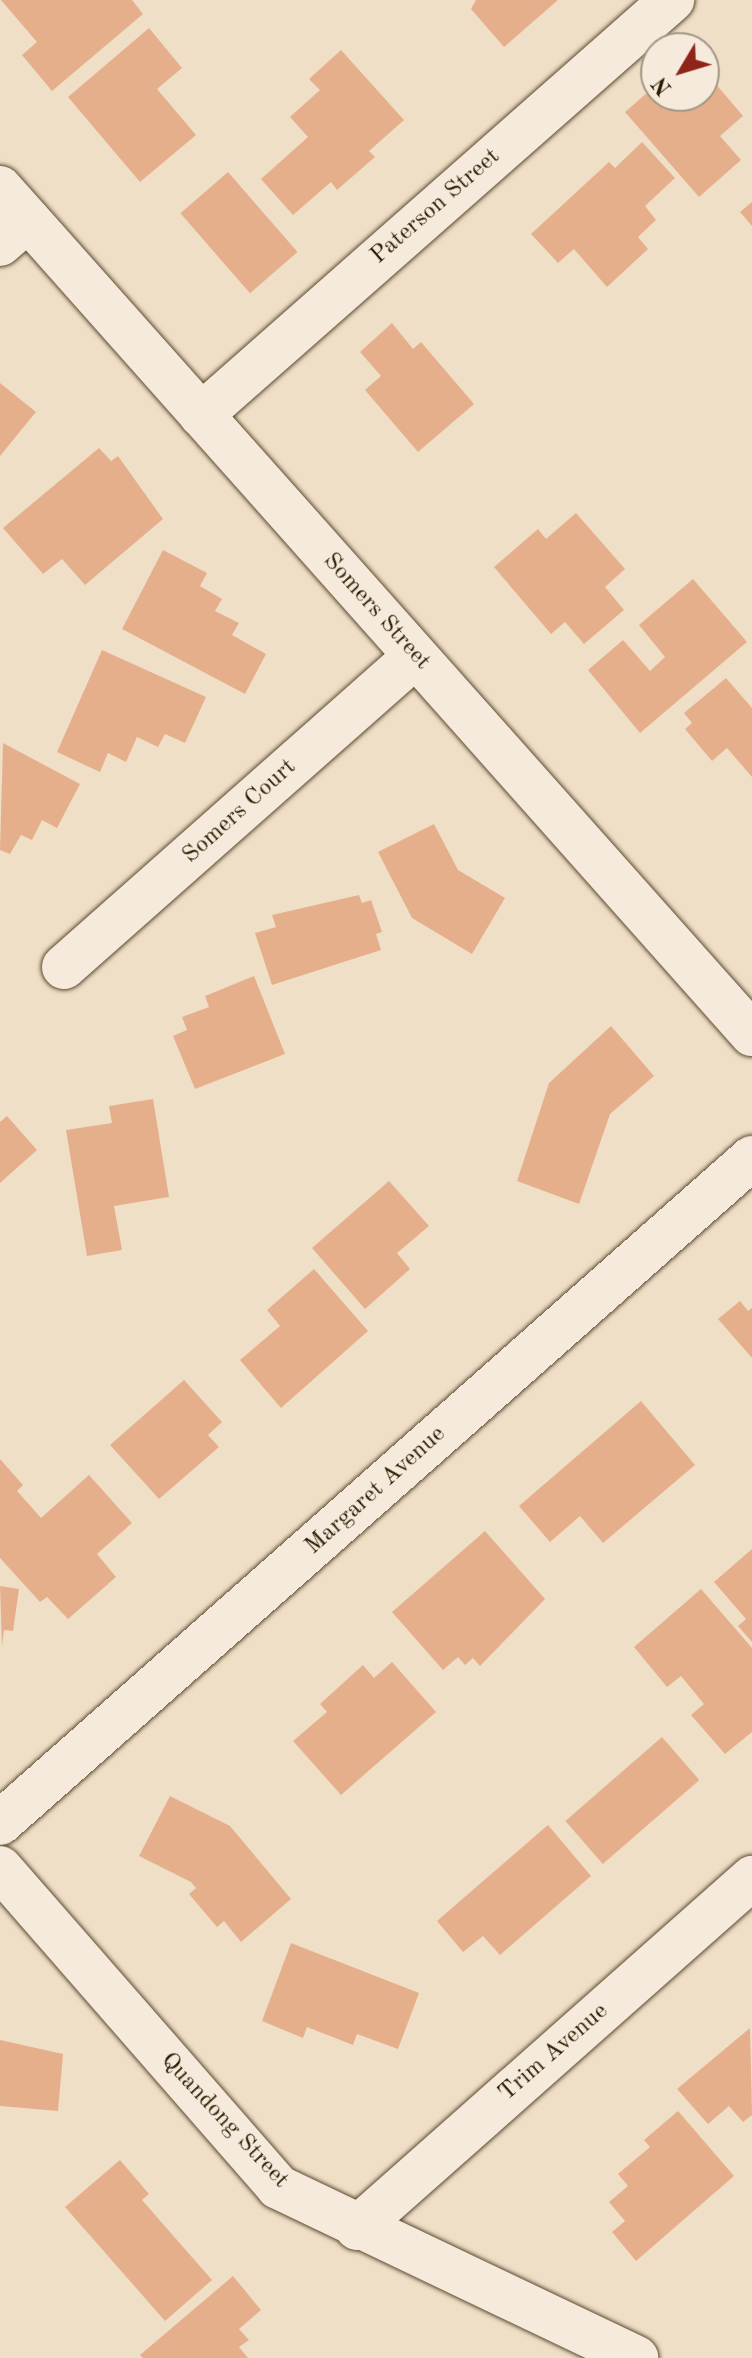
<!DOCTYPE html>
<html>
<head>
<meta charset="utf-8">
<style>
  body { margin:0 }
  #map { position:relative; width:752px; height:2358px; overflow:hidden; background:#f0dfc7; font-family:"Old Standard TT",serif }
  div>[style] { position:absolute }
  .building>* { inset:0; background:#e6af8c; transform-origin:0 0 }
  .roads { filter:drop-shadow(0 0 2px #5c4b32) drop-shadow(0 0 2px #5c4b32) }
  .minor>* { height:44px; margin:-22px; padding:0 22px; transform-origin:22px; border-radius:22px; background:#f5eadb }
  span { translate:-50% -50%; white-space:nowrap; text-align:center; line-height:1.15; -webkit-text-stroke:8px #f5eadb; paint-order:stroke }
  .street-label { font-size:24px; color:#2b1a01 }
  .north { position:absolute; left:640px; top:32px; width:80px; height:80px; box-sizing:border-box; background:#f5eadb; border:2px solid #a49784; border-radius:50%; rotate:232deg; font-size:22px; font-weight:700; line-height:32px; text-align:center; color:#2b1a01 }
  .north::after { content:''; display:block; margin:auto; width:28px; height:36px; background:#8f2418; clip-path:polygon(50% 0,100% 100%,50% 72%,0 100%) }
</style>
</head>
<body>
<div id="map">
  <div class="building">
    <i style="clip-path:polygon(1px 0,132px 0,143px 14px,52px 91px,22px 55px,37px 42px)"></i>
    <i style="clip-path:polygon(476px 0,558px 0,504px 47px,471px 9px)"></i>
    <i style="clip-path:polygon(149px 28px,182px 68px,157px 89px,196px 135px,140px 182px,68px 97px)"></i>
    <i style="clip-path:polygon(341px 50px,404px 120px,369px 151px,375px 157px,337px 190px,331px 182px,293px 215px,261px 179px,308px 137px,290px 117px,320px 90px,309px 79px)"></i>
    <i style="clip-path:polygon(704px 70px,743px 116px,720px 136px,741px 160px,699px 197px,625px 112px,656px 85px,656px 96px,704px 96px)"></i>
    <i style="clip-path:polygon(642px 142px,675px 178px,645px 206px,656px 220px,638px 237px,648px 249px,607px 287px,574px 249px,558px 263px,531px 234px,609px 162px,615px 168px)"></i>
    <i style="left:228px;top:172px;width:106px;height:63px;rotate:49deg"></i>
    <i style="clip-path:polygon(752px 202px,752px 226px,740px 212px)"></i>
    <i style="clip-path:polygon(392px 323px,413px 349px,421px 342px,474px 404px,418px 452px,365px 390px,381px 376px,360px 352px)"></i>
    <i style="clip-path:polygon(0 383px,36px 412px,0 456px)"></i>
    <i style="clip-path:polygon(99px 448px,111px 461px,118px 456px,163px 519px,85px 585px,62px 559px,43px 574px,3px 528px)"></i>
    <i style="clip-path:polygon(576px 513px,625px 569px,605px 587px,624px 610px,584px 644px,565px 622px,551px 634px,494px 567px,538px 529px,546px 539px)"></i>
    <i style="clip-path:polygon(163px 550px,207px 573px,200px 586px,222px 599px,215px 611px,239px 623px,232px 635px,266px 654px,245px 694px,122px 629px)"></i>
    <i style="clip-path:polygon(693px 579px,747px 642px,640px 733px,588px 670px,623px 640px,650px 671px,665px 657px,639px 625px)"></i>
    <i style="clip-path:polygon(102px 650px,206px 697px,185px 743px,165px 734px,158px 747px,137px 737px,126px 762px,108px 753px,100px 772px,57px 752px)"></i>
    <i style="clip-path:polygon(726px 678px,752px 708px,752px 777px,727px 748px,712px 761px,685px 729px,692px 723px,684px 713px)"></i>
    <i style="clip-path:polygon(3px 743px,80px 784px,57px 828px,42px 820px,32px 840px,21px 835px,10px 854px,0 850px)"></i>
    <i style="clip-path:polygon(434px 824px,458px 870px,505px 898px,472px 954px,412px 918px,378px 852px)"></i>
    <i style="clip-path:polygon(359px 895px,362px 903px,371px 900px,382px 932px,376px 934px,381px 950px,272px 985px,255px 933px,276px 927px,272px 915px)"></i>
    <i style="clip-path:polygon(254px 976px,285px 1054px,195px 1089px,173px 1036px,187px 1030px,182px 1017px,209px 1007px,205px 996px)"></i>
    <i style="clip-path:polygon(611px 1026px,654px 1076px,610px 1114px,579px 1204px,517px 1181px,549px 1083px)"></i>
    <i style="clip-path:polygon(153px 1099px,169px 1197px,114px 1206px,122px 1250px,87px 1256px,66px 1130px,112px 1123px,109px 1106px)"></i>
    <i style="clip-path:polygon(7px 1116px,37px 1150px,0 1183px,0 1122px)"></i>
    <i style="clip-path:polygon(389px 1181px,429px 1226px,397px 1253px,410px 1269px,365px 1309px,312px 1248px)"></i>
    <i style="clip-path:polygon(314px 1269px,368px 1331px,281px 1408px,240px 1360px,280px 1326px,267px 1310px)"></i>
    <i style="clip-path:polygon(740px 1301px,748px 1311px,752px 1308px,752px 1358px,718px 1319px)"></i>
    <i style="clip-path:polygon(184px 1380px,222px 1422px,208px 1435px,219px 1447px,159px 1499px,110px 1445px)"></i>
    <i style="clip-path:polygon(641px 1401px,695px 1465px,603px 1543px,580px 1516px,550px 1542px,519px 1506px)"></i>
    <i style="clip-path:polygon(0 1459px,23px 1485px,17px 1491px,41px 1518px,89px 1475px,132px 1523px,97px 1554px,116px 1577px,68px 1619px,47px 1597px,40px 1602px,0 1558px)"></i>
    <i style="clip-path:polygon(485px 1531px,545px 1599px,480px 1666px,473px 1658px,465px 1665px,458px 1657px,443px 1670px,392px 1612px)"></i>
    <i style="clip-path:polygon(752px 1549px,752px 1642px,738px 1626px,746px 1619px,714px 1582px)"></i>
    <i style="clip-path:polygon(0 1586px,19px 1589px,13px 1631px,4px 1630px,2px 1646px)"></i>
    <i style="clip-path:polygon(701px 1589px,752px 1648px,752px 1732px,725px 1754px,691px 1715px,704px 1704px,681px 1676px,667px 1687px,634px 1647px)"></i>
    <i style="clip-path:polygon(392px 1662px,436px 1712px,341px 1795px,293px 1741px,327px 1712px,320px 1704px,363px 1665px,374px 1678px)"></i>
    <i style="left:662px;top:1737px;width:57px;height:128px;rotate:49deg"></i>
    <i style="clip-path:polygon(170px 1796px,230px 1826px,291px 1899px,241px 1942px,224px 1921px,217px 1927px,189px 1894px,196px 1888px,191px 1882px,139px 1856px)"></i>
    <i style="clip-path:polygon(548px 1825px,591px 1876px,500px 1955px,483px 1936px,463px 1952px,437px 1921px)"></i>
    <i style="clip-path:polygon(291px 1943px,419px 1993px,398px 2049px,357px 2034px,353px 2045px,307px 2027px,303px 2038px,262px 2021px)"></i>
    <i style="clip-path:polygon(750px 2028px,752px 2115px,743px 2122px,729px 2106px,708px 2124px,677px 2089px)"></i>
    <i style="clip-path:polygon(0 2040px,63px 2054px,58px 2111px,0 2106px)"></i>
    <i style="clip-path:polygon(678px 2111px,734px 2176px,636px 2261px,612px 2232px,625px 2221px,609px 2202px,628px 2186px,618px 2174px,650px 2147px,644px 2140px)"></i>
    <i style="clip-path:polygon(120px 2160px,149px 2194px,142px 2200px,212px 2280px,165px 2321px,65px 2207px)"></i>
    <i style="clip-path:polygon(233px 2276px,261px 2310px,239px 2329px,249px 2340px,239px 2347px,248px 2358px,143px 2358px,140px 2355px)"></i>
  </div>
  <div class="roads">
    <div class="minor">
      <i style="left:0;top:188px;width:1132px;rotate:48.37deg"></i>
      <i style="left:0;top:244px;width:37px;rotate:-41deg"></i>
      <i style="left:201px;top:415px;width:628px;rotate:-41.38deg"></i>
      <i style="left:64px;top:967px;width:469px;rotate:-41.5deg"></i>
      <i style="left:0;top:1823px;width:1004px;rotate:-41.49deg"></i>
      <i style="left:0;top:1868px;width:423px;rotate:48.9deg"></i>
      <i style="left:278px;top:2187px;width:397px;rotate:25.5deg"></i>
      <i style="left:357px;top:2228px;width:528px;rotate:-41.54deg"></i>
    </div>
  </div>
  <div class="street-label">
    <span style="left:436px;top:207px;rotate:-41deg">Paterson Street</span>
    <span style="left:376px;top:612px;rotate:48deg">Somers Street</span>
    <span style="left:240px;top:812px;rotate:-42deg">Somers Court</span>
    <span style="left:376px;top:1491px;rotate:-42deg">Margaret Avenue</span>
    <span style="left:554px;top:2053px;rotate:-41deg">Trim Avenue</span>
    <span style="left:224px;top:2121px;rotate:47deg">Quandong Street</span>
  </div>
  <div class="north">N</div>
</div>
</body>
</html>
